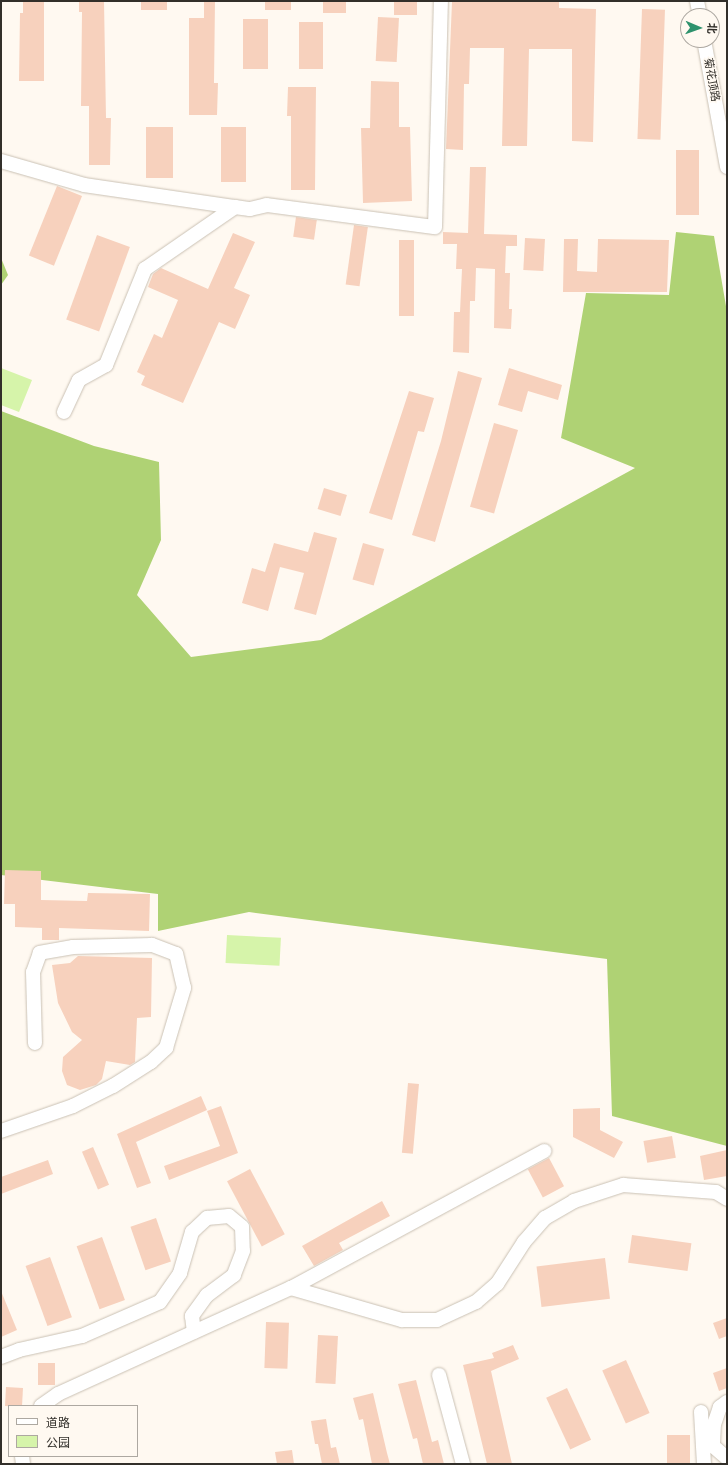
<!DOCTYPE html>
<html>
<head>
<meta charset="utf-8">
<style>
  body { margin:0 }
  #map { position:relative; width:728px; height:1465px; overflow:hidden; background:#fff9f1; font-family:Figtree,"Noto Sans SC",sans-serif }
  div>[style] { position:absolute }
  .green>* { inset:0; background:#d6f4aa; transform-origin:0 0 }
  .forest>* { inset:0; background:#afd274 }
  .building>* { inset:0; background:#f7d1bd; transform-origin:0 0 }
  .roads { filter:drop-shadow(0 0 1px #cac1b4) drop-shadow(0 0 1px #cac1b4) }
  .minor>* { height:14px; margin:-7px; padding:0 7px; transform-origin:7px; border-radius:7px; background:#fff }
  span { translate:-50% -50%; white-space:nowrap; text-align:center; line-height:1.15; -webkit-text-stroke:3px #fff9f1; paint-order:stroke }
  .street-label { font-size:11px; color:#322f2a }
  .frame { position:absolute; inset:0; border:2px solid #322f2a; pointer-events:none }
  .legend { position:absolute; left:8px; top:1405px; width:130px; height:52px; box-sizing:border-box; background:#fff9f1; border:1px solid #ada8a1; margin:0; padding:5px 7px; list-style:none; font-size:12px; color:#322f2a }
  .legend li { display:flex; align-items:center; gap:8px; height:20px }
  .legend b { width:20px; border:1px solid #ada8a1 }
  .north { position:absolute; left:680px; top:8px; width:40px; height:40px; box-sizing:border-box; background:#fff9f1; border:1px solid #ada8a1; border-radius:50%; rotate:92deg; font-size:11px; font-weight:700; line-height:16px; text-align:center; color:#322f2a }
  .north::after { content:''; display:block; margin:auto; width:14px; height:18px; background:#2e926d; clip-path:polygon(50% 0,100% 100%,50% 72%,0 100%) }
</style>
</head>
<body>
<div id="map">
  <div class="green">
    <i style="clip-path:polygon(1px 368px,32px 380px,19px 412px,1px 405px)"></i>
    <i style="left:227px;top:935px;width:54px;height:28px;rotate:3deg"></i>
  </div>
  <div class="forest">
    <i style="clip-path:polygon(676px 232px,714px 236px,727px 312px,727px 1146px,612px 1116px,607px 959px,249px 912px,158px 931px,158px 894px,1px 875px,1px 411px,94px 446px,159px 462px,161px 540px,137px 595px,191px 657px,321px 640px,635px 468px,561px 438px,586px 293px,669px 295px)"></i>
    <i style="clip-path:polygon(1px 258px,8px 275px,1px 285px)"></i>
  </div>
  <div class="building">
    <i style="clip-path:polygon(23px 1px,44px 1px,44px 81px,19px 81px,20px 13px,23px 13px)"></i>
    <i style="clip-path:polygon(79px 1px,104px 1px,106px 118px,111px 118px,110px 165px,89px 165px,89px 106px,81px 106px,82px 12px,79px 12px)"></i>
    <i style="left:141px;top:1px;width:26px;height:9px"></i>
    <i style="clip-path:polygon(204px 1px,215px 1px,214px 83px,218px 83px,217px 115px,189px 115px,189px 18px,204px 18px)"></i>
    <i style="left:265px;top:1px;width:26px;height:9px"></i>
    <i style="left:323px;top:1px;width:23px;height:12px"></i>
    <i style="left:394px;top:1px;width:23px;height:14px"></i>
    <i style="clip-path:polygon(452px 1px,559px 1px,559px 8px,596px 9px,593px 142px,572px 141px,572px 49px,529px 49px,527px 146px,502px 146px,504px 48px,470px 48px,469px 84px,464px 84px,463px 150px,446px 149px)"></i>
    <i style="left:642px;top:9px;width:23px;height:130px;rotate:2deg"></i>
    <i style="left:378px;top:17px;width:21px;height:44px;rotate:3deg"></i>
    <i style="left:243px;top:19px;width:25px;height:50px"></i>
    <i style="left:299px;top:22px;width:24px;height:47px"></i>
    <i style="clip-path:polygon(371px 81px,399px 82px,399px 127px,410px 127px,412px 201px,363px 203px,361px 128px,370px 128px)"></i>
    <i style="clip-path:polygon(288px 87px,316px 87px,315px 190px,291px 190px,291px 116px,287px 116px)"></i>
    <i style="left:146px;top:127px;width:27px;height:51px"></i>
    <i style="left:221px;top:127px;width:25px;height:55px"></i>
    <i style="left:676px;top:150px;width:23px;height:65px"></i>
    <i style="clip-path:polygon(470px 167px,486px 167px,484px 234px,517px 235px,517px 246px,506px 246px,505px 273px,510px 273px,509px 309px,512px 309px,511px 329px,494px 328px,495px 269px,476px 268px,475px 301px,470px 301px,469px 353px,453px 352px,454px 312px,460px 312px,462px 269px,456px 269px,457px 244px,443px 244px,443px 232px,468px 233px)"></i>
    <i style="left:57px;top:186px;width:27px;height:75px;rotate:22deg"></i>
    <i style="left:296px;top:217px;width:21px;height:20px;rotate:8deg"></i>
    <i style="left:354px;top:225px;width:14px;height:60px;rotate:8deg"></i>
    <i style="clip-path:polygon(233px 233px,255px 242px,234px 288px,250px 295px,235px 329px,219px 322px,183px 403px,141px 385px,145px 376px,137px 372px,154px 334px,162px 338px,178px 300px,148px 287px,153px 274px,161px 268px,208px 289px)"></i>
    <i style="left:97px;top:235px;width:35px;height:90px;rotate:20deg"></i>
    <i style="left:525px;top:238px;width:20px;height:32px;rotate:3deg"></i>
    <i style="clip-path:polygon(564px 239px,578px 239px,577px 271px,597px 272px,598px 239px,669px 240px,667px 292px,563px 292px)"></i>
    <i style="left:399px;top:240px;width:15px;height:76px"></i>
    <i style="clip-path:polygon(509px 368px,562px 385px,558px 400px,528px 391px,522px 412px,498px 405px)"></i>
    <i style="clip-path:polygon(458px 371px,482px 378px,435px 542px,412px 535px,441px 441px)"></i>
    <i style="clip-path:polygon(409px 391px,434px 398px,424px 432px,418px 431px,392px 520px,369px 513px)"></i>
    <i style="left:494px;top:423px;width:25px;height:87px;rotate:16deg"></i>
    <i style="left:324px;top:488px;width:24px;height:22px;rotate:17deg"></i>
    <i style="clip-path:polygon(314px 532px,337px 538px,316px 615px,294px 609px,304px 573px,280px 567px,268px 611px,242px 603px,252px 568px,265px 572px,274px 543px,308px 552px)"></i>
    <i style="left:363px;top:543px;width:22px;height:38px;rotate:16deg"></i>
    <i style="clip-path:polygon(5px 870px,41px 871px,41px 900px,87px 901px,88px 893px,150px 894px,149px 931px,59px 928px,59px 940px,42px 940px,42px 928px,15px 927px,15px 904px,4px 904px)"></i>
    <i style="clip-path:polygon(78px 956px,152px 958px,151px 1017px,137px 1018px,135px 1062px,130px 1065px,106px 1061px,102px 1079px,96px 1085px,80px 1090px,67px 1085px,62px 1071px,63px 1057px,82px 1040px,72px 1032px,58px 1003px,52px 965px,70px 963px)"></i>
    <i style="left:408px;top:1083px;width:11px;height:70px;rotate:5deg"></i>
    <i style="clip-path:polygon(201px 1096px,207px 1110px,136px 1142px,151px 1183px,137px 1188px,117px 1134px)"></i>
    <i style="clip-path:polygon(221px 1106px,238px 1153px,169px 1180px,164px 1166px,220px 1146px,207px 1111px)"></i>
    <i style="clip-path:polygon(600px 1108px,600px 1130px,623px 1142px,614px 1158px,573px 1137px,573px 1109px)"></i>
    <i style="left:672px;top:1136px;width:22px;height:29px;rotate:80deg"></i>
    <i style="left:93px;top:1147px;width:41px;height:12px;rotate:67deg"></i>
    <i style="clip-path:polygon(727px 1150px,727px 1176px,704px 1180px,700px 1156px)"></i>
    <i style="left:549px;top:1158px;width:32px;height:24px;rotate:62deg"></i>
    <i style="clip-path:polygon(48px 1160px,53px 1174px,1px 1194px,1px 1177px)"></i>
    <i style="left:250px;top:1169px;width:74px;height:26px;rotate:62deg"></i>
    <i style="clip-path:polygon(382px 1201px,390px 1216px,339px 1243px,343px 1250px,314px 1266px,302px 1246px)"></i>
    <i style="left:156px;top:1218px;width:46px;height:27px;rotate:71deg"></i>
    <i style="left:632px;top:1235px;width:60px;height:28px;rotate:8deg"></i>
    <i style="left:102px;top:1237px;width:67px;height:27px;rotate:70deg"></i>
    <i style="left:50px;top:1257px;width:64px;height:26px;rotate:70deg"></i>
    <i style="left:605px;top:1258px;width:41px;height:69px;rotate:83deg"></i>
    <i style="clip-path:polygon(1px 1291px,17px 1330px,1px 1337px)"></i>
    <i style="clip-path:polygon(727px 1318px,727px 1336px,719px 1339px,713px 1323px)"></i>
    <i style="left:266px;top:1322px;width:23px;height:46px;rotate:2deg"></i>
    <i style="left:318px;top:1335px;width:20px;height:48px;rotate:3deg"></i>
    <i style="clip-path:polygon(513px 1345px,519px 1359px,491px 1371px,512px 1464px,487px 1464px,463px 1365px,494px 1358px,492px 1353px)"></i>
    <i style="left:626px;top:1360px;width:58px;height:26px;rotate:66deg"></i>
    <i style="left:38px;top:1363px;width:17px;height:22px"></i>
    <i style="clip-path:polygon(727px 1368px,727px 1388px,719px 1391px,713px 1373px)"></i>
    <i style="clip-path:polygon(416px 1380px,432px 1442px,438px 1440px,444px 1464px,423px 1464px,417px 1438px,413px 1439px,398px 1384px)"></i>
    <i style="left:6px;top:1387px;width:17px;height:19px;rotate:3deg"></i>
    <i style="left:567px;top:1388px;width:57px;height:23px;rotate:65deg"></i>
    <i style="clip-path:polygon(373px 1393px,387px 1453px,390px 1464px,372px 1464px,363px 1419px,359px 1420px,353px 1398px)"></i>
    <i style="clip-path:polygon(326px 1419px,331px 1448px,336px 1447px,340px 1464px,322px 1464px,318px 1444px,315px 1444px,311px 1421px)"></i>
    <i style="left:667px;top:1435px;width:23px;height:29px"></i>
    <i style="clip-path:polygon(292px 1450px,294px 1464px,277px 1464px,275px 1452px)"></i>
  </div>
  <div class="roads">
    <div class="minor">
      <i style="left:697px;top:1px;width:15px;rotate:79deg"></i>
      <i style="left:704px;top:40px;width:129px;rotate:79.7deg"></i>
      <i style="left:1px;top:161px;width:86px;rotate:16.1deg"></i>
      <i style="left:84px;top:185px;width:153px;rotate:8.3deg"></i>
      <i style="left:235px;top:207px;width:15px;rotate:8deg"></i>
      <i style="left:250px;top:209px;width:17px;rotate:-13deg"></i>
      <i style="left:267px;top:205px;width:169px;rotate:7.5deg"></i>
      <i style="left:435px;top:227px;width:226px;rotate:-88.5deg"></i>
      <i style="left:64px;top:412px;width:35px;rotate:-65deg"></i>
      <i style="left:79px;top:380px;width:31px;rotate:-29deg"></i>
      <i style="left:106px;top:365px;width:104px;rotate:-67.9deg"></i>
      <i style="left:145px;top:269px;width:109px;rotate:-34.6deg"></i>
      <i style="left:1px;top:1131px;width:76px;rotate:-19.1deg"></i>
      <i style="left:73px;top:1106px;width:45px;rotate:-26.6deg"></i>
      <i style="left:113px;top:1086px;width:45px;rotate:-32.3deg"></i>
      <i style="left:151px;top:1062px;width:21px;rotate:-43deg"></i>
      <i style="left:166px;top:1048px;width:63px;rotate:-73.3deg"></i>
      <i style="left:184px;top:988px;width:35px;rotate:-103deg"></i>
      <i style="left:176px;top:954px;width:26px;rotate:-159deg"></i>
      <i style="left:152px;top:945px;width:79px;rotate:178.5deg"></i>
      <i style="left:73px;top:947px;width:34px;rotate:170deg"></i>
      <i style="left:40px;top:953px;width:20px;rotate:110deg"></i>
      <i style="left:33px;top:972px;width:71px;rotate:88.4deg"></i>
      <i style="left:291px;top:1288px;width:116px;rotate:16.1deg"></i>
      <i style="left:402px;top:1320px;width:35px"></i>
      <i style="left:437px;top:1320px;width:43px;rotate:-24.8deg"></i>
      <i style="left:476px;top:1302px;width:28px;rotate:-41deg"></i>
      <i style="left:497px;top:1284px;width:50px;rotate:-57.3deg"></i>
      <i style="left:524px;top:1242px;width:32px;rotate:-49deg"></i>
      <i style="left:545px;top:1218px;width:34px;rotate:-30deg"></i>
      <i style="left:574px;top:1201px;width:52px;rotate:-18.1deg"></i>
      <i style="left:623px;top:1185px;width:93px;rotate:4.3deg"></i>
      <i style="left:716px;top:1192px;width:13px;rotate:32deg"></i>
      <i style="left:1px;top:1357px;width:19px;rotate:-21deg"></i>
      <i style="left:19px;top:1350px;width:65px;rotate:-12.5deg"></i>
      <i style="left:82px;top:1336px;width:85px;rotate:-23.6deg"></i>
      <i style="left:160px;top:1302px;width:35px;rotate:-55deg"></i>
      <i style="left:180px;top:1273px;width:43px;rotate:-73.7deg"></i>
      <i style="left:192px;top:1232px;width:21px;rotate:-43deg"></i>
      <i style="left:207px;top:1218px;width:22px;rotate:-5deg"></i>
      <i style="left:229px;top:1216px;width:17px;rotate:40deg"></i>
      <i style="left:242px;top:1227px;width:24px;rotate:88deg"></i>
      <i style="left:243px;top:1251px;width:26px;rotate:111deg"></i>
      <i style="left:234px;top:1275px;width:34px;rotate:143deg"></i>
      <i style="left:207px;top:1295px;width:26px;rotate:126deg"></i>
      <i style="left:192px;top:1316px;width:16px;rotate:83deg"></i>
      <i style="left:439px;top:1375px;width:92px;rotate:74.9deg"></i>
      <i style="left:727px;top:1402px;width:9px;rotate:144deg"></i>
      <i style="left:720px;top:1407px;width:18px;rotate:109deg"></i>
      <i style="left:714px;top:1424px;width:22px;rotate:93deg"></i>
      <i style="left:713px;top:1446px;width:18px;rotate:41deg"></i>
      <i style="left:41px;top:1406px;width:21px;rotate:-35deg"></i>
      <i style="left:58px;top:1394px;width:256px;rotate:-24.5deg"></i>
      <i style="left:291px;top:1288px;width:288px;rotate:-28.4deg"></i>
      <i style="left:701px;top:1412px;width:52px;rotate:86.7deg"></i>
      <i style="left:22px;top:1456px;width:8px;rotate:83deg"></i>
    </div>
  </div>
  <div class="street-label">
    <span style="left:711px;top:80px;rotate:80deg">菊花顶路</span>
  </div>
  <div class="frame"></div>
  <ul class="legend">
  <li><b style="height:5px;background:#fff"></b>道路</li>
  <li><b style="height:11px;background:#d6f4aa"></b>公园</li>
  </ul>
  <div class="north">北</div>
</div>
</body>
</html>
